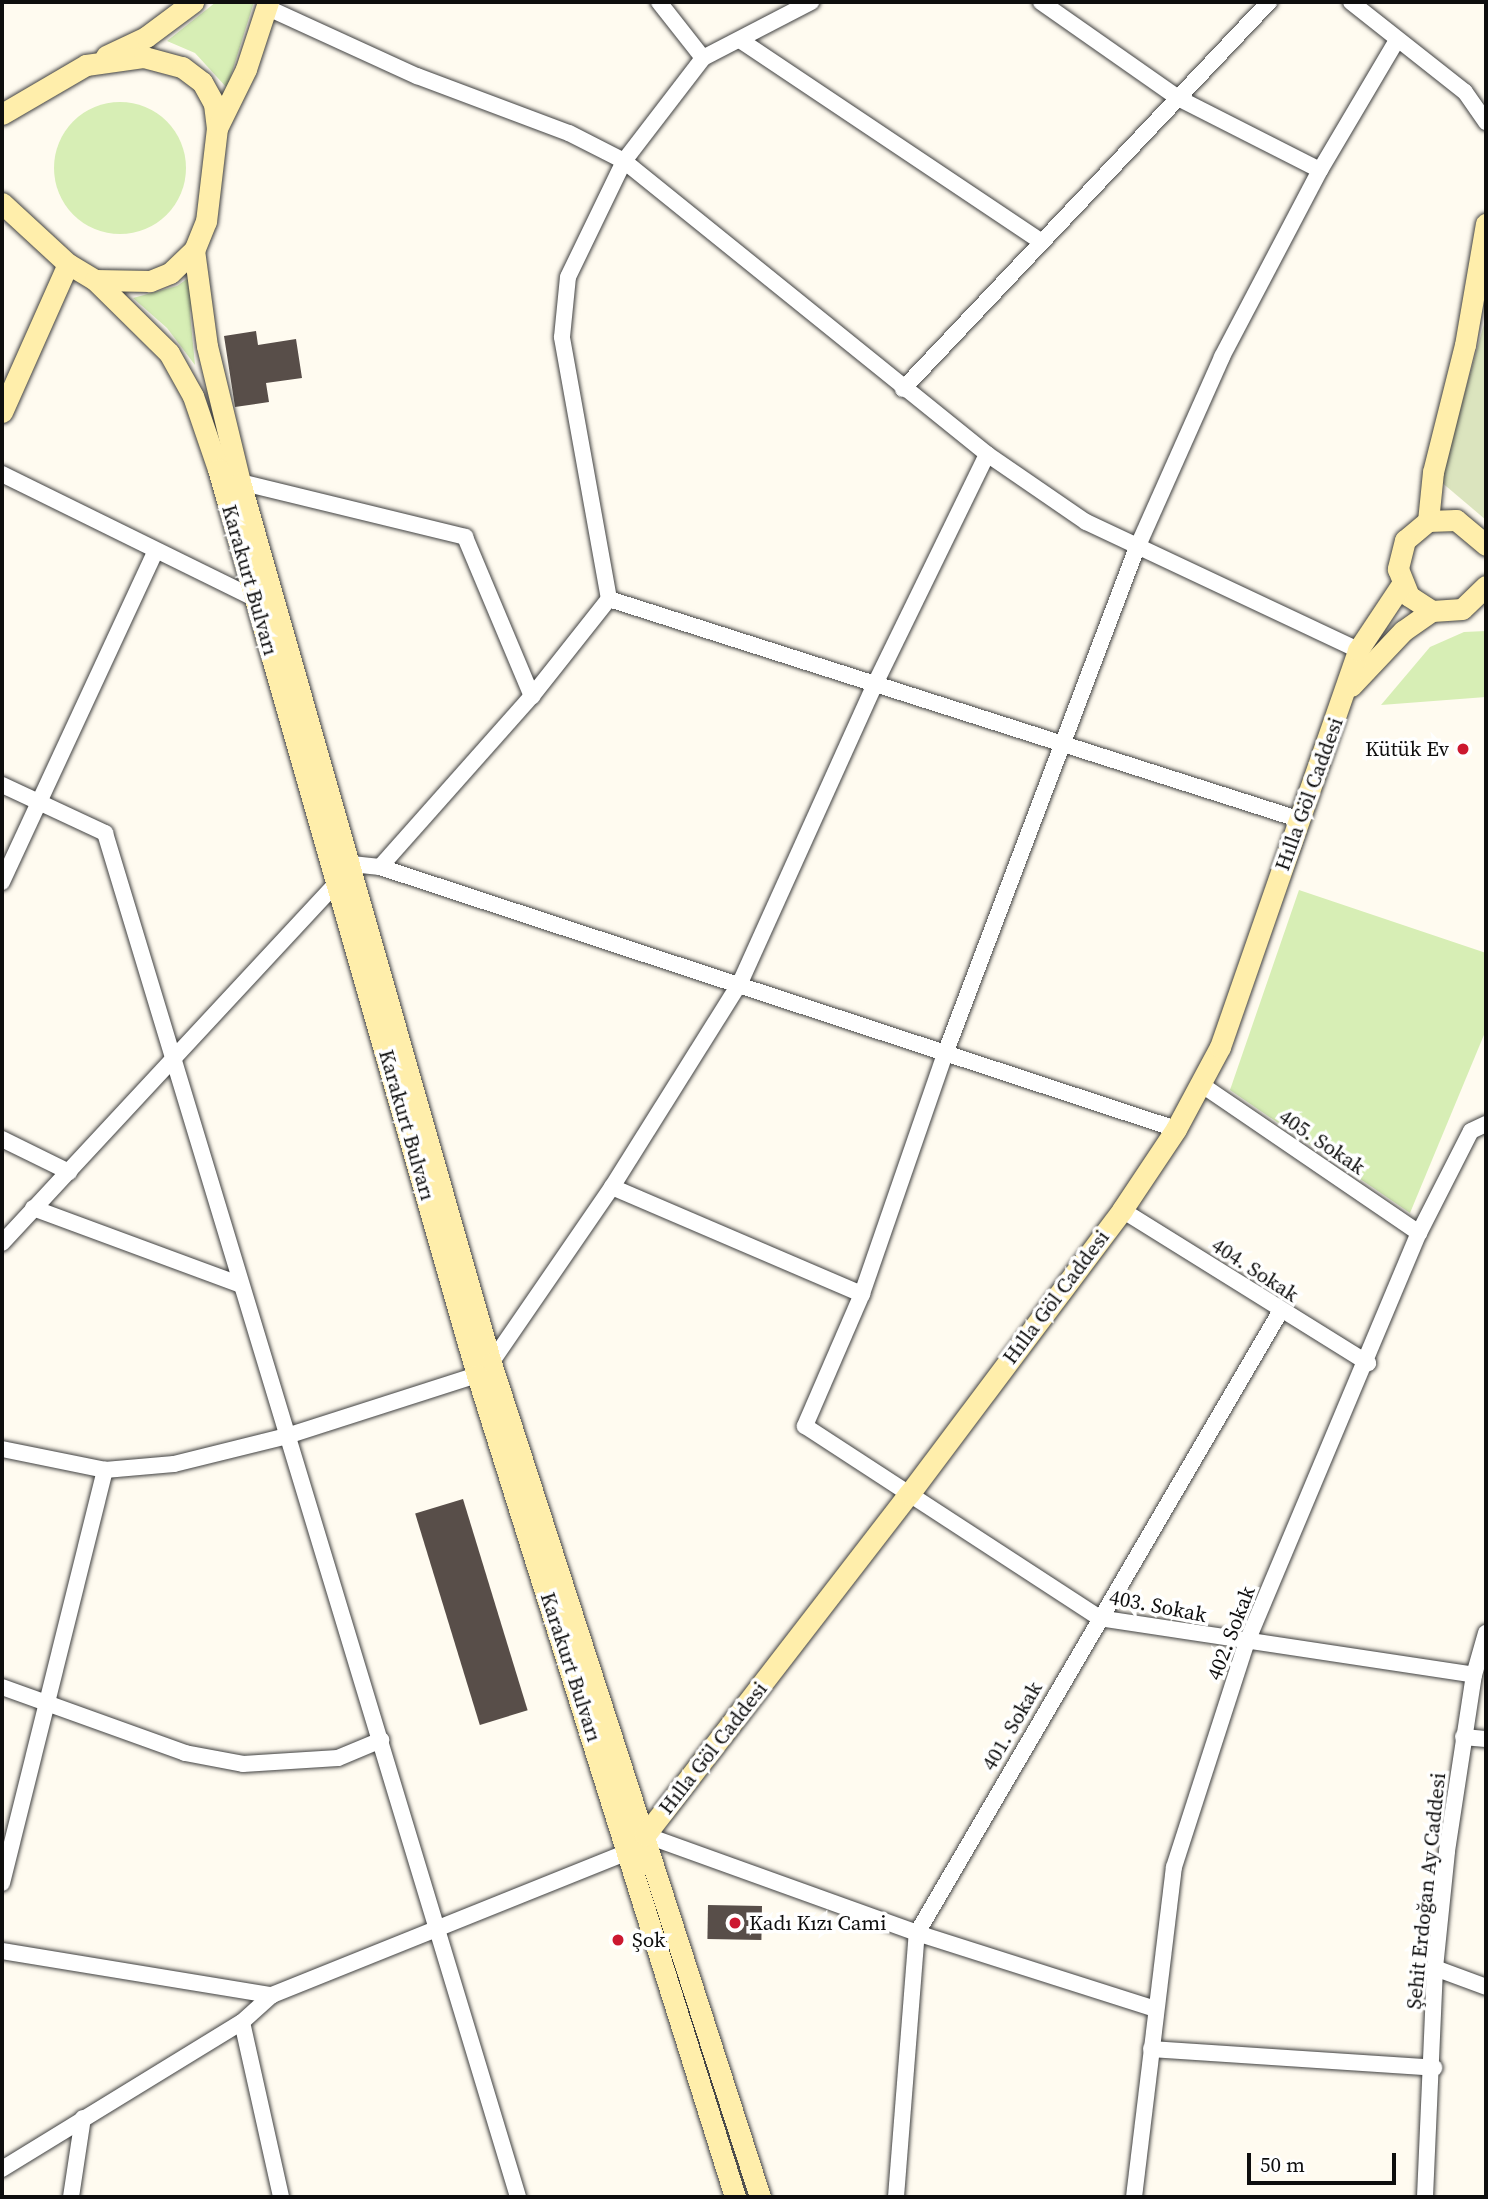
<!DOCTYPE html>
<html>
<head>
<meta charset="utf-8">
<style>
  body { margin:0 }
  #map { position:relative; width:1488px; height:2199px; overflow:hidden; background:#fffbf0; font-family:"Source Serif 4",serif }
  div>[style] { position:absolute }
  .green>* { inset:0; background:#d7eeb5 }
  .round { border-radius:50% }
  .cemetery>* { inset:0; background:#dbe4be }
  .building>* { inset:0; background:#584e49; transform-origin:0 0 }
  .roads { filter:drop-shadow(0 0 2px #414141) drop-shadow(0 0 2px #414141) }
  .street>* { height:16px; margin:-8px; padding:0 8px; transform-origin:8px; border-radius:8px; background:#fff }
  .secondary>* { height:21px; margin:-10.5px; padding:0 10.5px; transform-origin:10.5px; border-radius:10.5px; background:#ffeeab }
  .dots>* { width:19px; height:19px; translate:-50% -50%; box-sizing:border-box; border:4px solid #fff; border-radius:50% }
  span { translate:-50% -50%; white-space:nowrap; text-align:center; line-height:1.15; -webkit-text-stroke:7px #fff; paint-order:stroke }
  .street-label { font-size:21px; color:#0e0e0e }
  .poi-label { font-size:21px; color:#0e0e0e }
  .right { translate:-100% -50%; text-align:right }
  .left { translate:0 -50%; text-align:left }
  .frame { position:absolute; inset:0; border:4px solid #0e0e0e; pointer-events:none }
  .scale { position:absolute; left:1247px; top:2153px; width:149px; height:32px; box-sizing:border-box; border:4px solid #0e0e0e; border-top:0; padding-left:9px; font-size:21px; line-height:24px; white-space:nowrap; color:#0e0e0e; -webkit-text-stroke:5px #fff; paint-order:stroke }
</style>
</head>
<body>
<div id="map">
  <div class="green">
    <i style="clip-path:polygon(216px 2px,254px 2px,227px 88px,195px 53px,167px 41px)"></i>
    <i class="round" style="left:54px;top:102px;width:132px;height:132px"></i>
    <i style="clip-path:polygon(194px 274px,190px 313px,195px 365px,167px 328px,133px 298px,177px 286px)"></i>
    <i style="clip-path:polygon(1486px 631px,1486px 697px,1381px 705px,1430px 647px,1464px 632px)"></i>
    <i style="clip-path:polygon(1299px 890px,1486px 953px,1486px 1030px,1410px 1213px,1230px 1090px)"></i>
  </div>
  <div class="cemetery">
    <i style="clip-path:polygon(1486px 317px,1486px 520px,1440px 481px)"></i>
  </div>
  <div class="building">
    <i style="clip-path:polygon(256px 331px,258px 345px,296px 339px,302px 378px,266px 383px,269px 402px,235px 407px,224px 336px)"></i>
    <i style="left:463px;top:1499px;width:221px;height:50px;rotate:73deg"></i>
    <i style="left:708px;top:1905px;width:54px;height:34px;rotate:1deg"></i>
  </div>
  <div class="roads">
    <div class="street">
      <i style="left:659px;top:2px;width:71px;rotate:51.8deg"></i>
      <i style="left:1041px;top:2px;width:167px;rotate:35deg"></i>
      <i style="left:1178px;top:98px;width:159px;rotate:26.9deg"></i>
      <i style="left:1351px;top:2px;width:145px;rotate:38.3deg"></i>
      <i style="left:1465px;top:92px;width:37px;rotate:55deg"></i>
      <i style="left:266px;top:7px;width:166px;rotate:24.6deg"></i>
      <i style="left:417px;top:76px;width:162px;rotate:20.6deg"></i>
      <i style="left:569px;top:133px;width:62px;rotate:27deg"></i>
      <i style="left:624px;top:161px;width:466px;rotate:38.9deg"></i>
      <i style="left:987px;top:454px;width:120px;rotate:34.5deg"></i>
      <i style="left:1086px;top:522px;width:301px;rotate:25.2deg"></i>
      <i style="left:740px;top:40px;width:360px;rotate:33.8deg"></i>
      <i style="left:1397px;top:40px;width:151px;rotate:120.6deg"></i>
      <i style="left:1320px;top:170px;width:211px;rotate:117.7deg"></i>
      <i style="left:1222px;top:357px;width:211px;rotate:114deg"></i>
      <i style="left:1136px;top:550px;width:539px;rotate:110.76deg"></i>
      <i style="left:945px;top:1054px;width:254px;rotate:109.1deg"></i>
      <i style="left:862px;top:1294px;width:144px;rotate:113.4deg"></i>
      <i style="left:805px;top:1426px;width:351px;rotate:33.1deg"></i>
      <i style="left:1099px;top:1618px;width:379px;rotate:8.6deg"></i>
      <i style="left:903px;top:389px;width:533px;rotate:-46.6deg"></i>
      <i style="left:2px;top:474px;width:283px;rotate:26.2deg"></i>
      <i style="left:240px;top:482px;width:232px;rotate:13.7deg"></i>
      <i style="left:465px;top:537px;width:173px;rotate:67.2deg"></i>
      <i style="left:609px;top:599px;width:723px;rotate:17.71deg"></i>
      <i style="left:2px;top:785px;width:114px;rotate:25deg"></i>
      <i style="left:105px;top:833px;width:1425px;rotate:73.15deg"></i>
      <i style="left:352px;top:864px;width:28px;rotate:6deg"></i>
      <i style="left:380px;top:867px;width:838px;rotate:18.22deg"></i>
      <i style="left:380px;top:867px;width:229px;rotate:-48.4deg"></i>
      <i style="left:532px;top:696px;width:124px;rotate:-51.6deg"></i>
      <i style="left:609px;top:599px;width:266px;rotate:-100.2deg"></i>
      <i style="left:562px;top:337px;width:60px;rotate:-84.3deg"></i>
      <i style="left:568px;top:277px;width:129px;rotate:-64.2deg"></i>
      <i style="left:624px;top:161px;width:130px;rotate:-52.5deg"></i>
      <i style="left:703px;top:58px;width:122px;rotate:-27.4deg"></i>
      <i style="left:2px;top:882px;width:363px;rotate:-65.1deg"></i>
      <i style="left:1202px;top:1085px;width:263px;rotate:34.3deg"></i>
      <i style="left:2px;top:1139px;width:75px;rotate:26.2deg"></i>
      <i style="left:612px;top:1187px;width:272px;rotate:23.2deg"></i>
      <i style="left:33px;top:1208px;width:222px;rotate:20.3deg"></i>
      <i style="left:1122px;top:1210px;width:290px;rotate:31.9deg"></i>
      <i style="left:2px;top:1243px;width:493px;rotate:-47.1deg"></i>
      <i style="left:491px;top:1363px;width:214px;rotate:-55.5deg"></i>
      <i style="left:612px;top:1187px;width:241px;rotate:-57.9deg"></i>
      <i style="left:740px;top:983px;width:326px;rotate:-65.7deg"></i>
      <i style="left:874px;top:686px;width:258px;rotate:-64deg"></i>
      <i style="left:2px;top:1449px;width:105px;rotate:11.5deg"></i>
      <i style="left:105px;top:1470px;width:69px;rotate:-5deg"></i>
      <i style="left:174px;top:1464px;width:116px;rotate:-13.9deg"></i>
      <i style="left:287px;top:1436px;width:200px;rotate:-17.8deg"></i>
      <i style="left:2px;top:1687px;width:195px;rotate:19.8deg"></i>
      <i style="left:185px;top:1753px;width:59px;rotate:10.7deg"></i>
      <i style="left:243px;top:1764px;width:95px;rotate:-3.6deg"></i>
      <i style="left:338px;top:1758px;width:47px;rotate:-22.7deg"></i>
      <i style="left:1463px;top:1737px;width:23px;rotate:5deg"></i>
      <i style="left:2px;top:1883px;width:426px;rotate:-76deg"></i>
      <i style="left:2px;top:1951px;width:274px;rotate:9.3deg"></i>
      <i style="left:272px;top:1995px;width:386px;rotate:-21.9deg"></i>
      <i style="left:630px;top:1851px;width:22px;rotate:-47deg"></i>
      <i style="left:645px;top:1835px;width:289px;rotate:19.8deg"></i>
      <i style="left:917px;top:1933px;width:250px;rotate:17.7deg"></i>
      <i style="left:1435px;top:1968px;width:54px;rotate:20.4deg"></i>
      <i style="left:242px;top:2022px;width:179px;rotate:77.4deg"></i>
      <i style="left:1151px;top:2049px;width:284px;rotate:3.8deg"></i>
      <i style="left:2px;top:2169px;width:281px;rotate:-31.5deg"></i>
      <i style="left:242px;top:2022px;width:40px;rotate:-42deg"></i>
      <i style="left:71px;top:2197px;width:80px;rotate:-81.4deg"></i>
      <i style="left:896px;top:2197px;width:265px;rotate:-85.5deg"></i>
      <i style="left:917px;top:1933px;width:719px;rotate:-59.69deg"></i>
      <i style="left:1134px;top:2197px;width:332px;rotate:-83.1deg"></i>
      <i style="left:1174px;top:1867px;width:234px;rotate:-72.1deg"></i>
      <i style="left:1246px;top:1644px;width:446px;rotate:-67.2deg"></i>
      <i style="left:1419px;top:1233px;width:114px;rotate:-63deg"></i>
      <i style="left:1471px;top:1131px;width:17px;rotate:-25deg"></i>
      <i style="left:1425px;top:2197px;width:229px;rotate:-87.5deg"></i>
      <i style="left:1435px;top:1968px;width:118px;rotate:-84.1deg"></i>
      <i style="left:1447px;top:1851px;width:178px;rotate:-81.3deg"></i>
      <i style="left:1474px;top:1675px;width:44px;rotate:-74.1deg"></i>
    </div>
    <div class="secondary">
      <i style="left:106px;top:56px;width:44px;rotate:-25.4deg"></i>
      <i style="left:146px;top:37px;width:59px;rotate:-36.7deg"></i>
      <i style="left:2px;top:114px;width:97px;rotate:-30.3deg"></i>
      <i style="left:86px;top:65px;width:59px;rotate:-7.9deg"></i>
      <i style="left:144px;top:57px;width:39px;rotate:15deg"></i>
      <i style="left:182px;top:67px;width:25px;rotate:37deg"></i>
      <i style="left:202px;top:82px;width:25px;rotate:61deg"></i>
      <i style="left:214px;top:104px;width:24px;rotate:83deg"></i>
      <i style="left:217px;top:128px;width:94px;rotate:96.7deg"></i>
      <i style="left:206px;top:221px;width:31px;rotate:112deg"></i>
      <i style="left:194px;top:250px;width:33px;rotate:136deg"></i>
      <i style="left:170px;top:273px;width:22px;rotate:158deg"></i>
      <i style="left:150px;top:281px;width:55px;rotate:-179deg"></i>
      <i style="left:95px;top:280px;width:31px;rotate:-149deg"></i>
      <i style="left:68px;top:264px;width:90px;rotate:-137.3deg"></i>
      <i style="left:217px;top:128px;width:66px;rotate:-63.8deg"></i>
      <i style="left:246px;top:69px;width:71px;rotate:-71.8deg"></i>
      <i style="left:194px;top:250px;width:97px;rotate:82.3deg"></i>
      <i style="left:207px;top:346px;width:140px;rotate:76.4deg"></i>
      <i style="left:240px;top:482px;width:916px;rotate:74.1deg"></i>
      <i style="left:491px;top:1363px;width:876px;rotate:72.12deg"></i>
      <i style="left:95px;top:280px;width:104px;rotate:44.6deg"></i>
      <i style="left:169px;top:353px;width:49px;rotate:60.8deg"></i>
      <i style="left:193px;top:396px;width:77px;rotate:71.1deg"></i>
      <i style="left:218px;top:469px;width:942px;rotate:74.05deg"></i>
      <i style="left:477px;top:1375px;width:862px;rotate:72.57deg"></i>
      <i style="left:2px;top:412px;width:162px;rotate:-66deg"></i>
      <i style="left:1428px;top:521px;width:49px;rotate:-84.2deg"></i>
      <i style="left:1433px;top:472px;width:131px;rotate:-75.9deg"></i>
      <i style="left:1465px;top:345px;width:123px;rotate:-80.2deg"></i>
      <i style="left:1486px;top:545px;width:39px;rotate:-140deg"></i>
      <i style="left:1456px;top:520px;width:28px;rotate:178deg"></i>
      <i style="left:1428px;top:521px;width:30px;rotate:140deg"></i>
      <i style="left:1405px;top:540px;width:30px;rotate:104deg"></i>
      <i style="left:1398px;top:569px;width:29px;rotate:68deg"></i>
      <i style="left:1409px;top:596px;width:27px;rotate:33deg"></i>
      <i style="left:1432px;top:611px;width:30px;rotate:-4deg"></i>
      <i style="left:1462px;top:609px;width:33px;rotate:-44deg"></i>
      <i style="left:1351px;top:686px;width:76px;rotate:-46.6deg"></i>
      <i style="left:1403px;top:631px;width:35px;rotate:-35deg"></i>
      <i style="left:645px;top:1835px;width:431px;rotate:-52.3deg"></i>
      <i style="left:909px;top:1494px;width:355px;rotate:-53.1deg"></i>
      <i style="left:1122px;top:1210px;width:97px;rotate:-56.3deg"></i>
      <i style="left:1176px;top:1129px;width:93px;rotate:-61.8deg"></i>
      <i style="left:1220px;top:1047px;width:420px;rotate:-70.8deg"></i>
      <i style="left:1358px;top:650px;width:79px;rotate:-56.3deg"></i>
    </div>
  </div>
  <div class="dots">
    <i style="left:1463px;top:749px;background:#cc1830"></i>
    <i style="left:735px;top:1923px;background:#cc1830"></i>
    <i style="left:618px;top:1940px;background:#cc1830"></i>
  </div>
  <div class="street-label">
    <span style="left:250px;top:580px;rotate:74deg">Karakurt Bulvarı</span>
    <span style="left:1309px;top:794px;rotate:-70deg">Hılla Göl Caddesi</span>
    <span style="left:407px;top:1125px;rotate:74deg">Karakurt Bulvarı</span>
    <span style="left:1322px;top:1142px;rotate:34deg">405. Sokak</span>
    <span style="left:1255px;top:1270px;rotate:33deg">404. Sokak</span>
    <span style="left:1056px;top:1297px;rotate:-53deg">Hılla Göl Caddesi</span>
    <span style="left:1158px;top:1606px;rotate:11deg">403. Sokak</span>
    <span style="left:1231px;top:1633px;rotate:-69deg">402. Sokak</span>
    <span style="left:571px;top:1667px;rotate:72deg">Karakurt Bulvarı</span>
    <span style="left:1012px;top:1726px;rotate:-60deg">401. Sokak</span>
    <span style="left:713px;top:1748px;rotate:-52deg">Hılla Göl Caddesi</span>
    <span style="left:1426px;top:1891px;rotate:-84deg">Şehit Erdoğan Ay Caddesi</span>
  </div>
  <div class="poi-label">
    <span class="right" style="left:1449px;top:749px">Kütük Ev</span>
    <span class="left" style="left:749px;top:1923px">Kadı Kızı Cami</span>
    <span class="left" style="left:632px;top:1940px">Şok</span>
  </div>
  <div class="frame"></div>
  <div class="scale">50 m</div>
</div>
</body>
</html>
